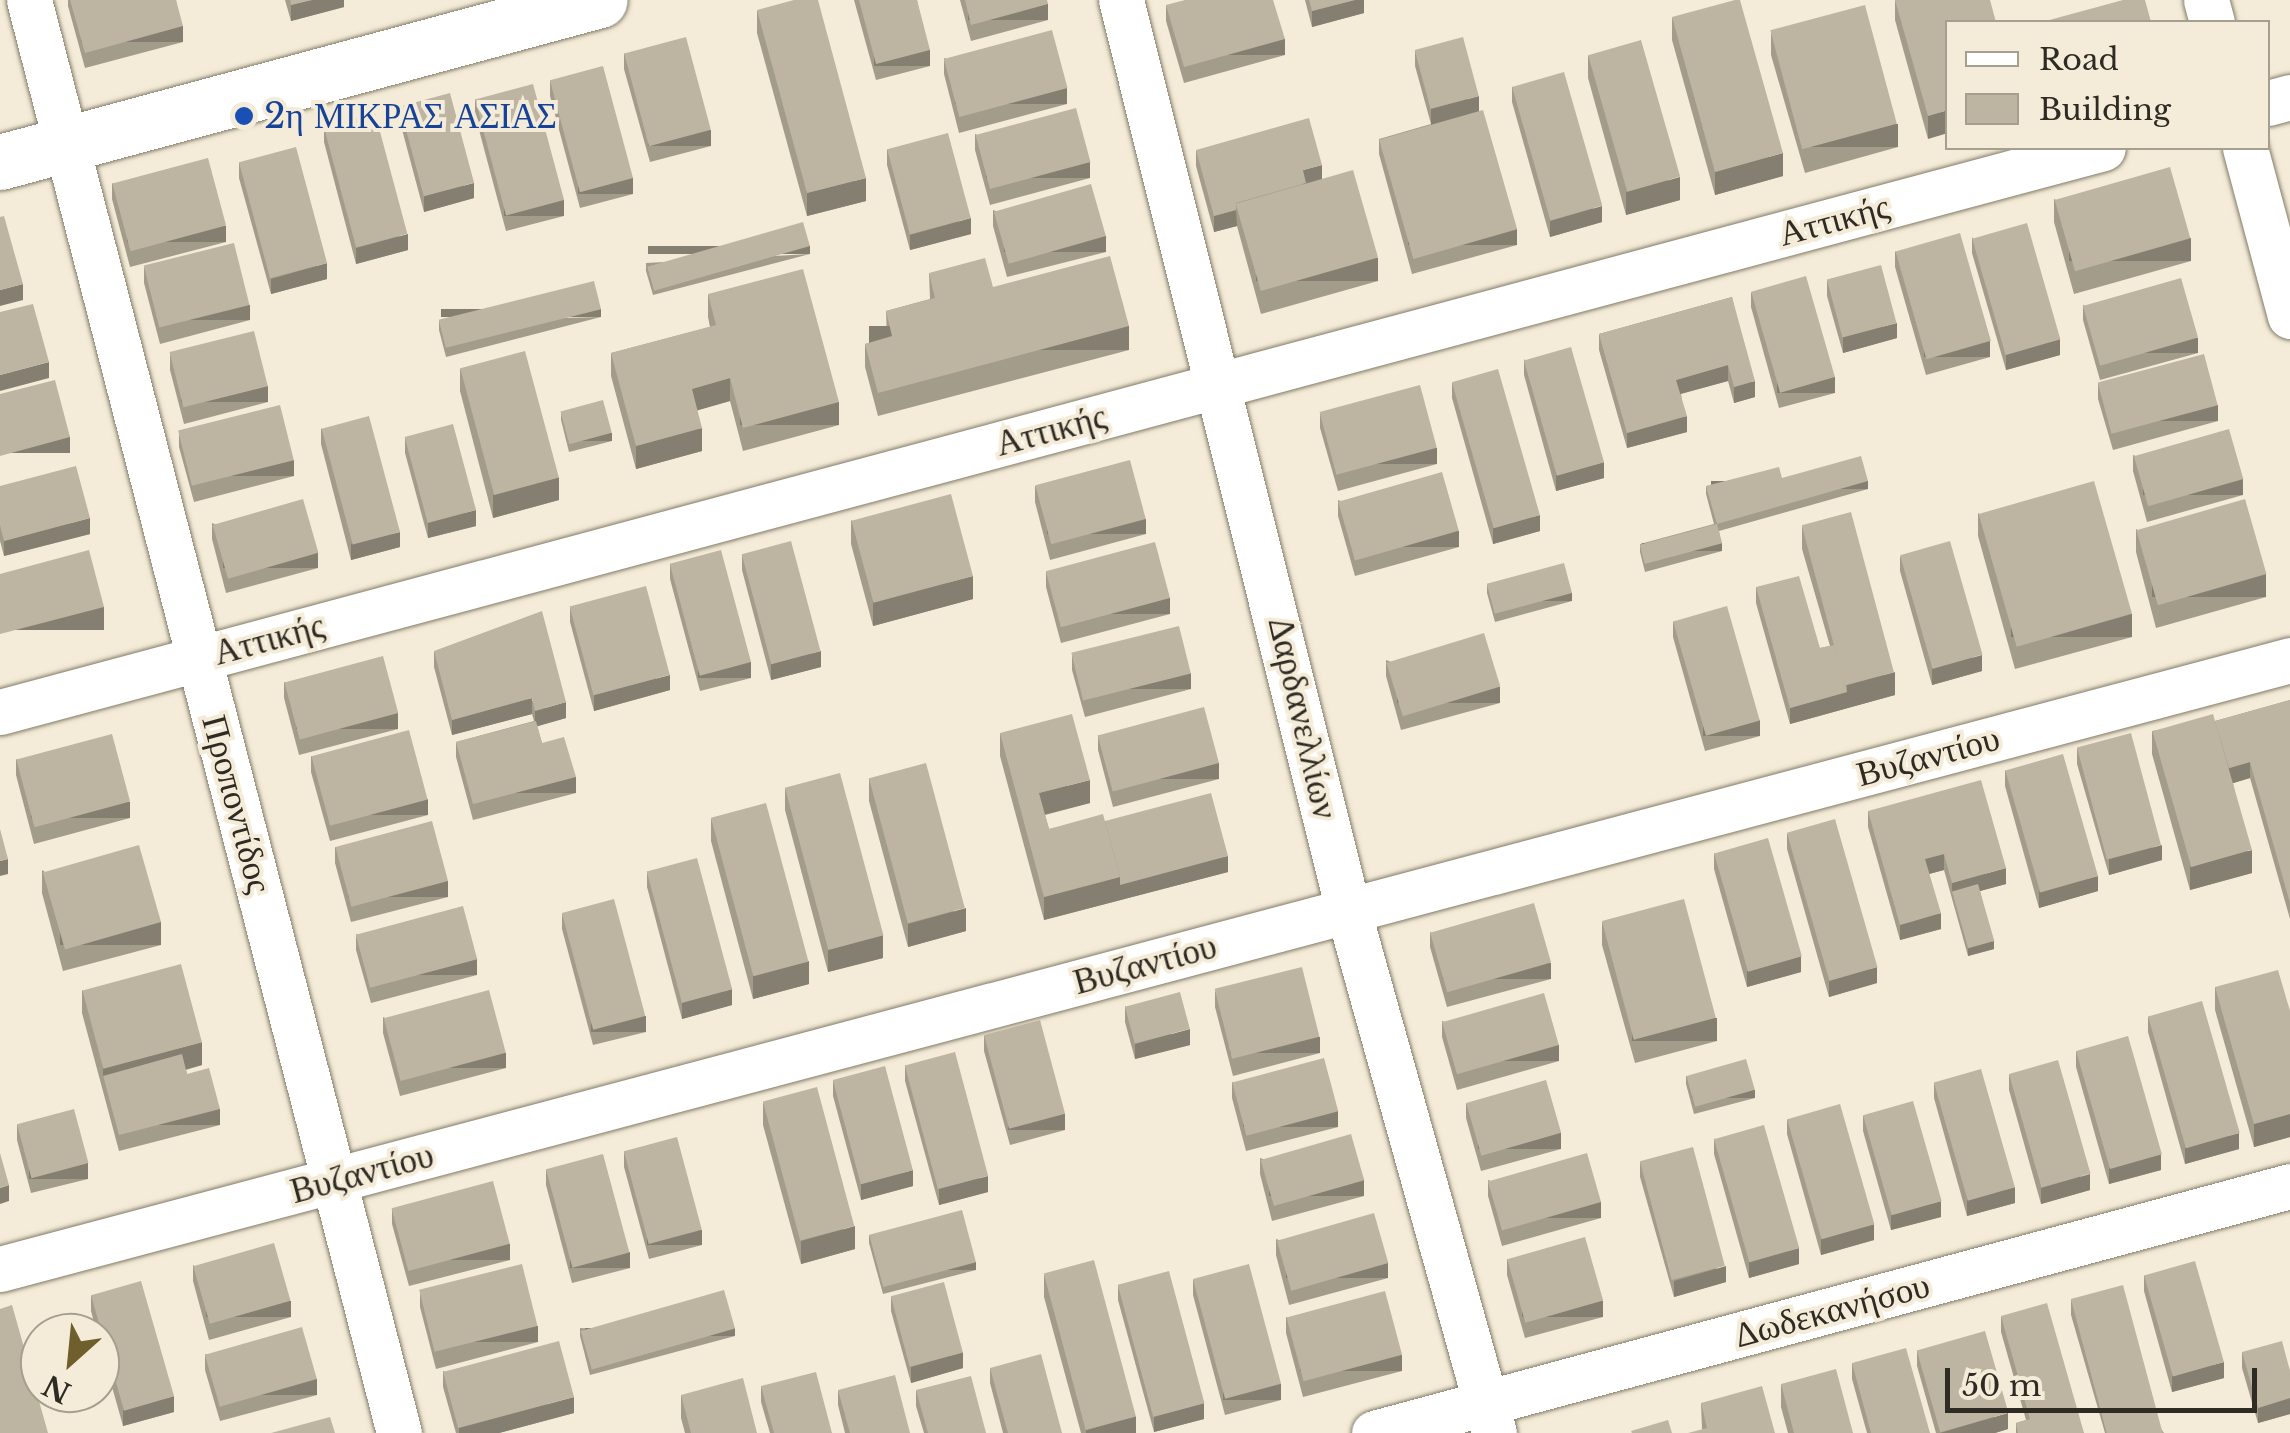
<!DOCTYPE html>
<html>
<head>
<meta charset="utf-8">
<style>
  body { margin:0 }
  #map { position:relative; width:2290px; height:1433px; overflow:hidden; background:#f4ecd8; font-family:"Libre Baskerville",serif }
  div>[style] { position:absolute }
  .roads { filter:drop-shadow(0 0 2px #827b69) drop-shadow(0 0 2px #827b69) }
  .street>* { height:45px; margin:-22.5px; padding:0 22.5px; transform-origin:22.5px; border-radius:22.5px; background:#fff }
  .secondary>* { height:55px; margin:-27.5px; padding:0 27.5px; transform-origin:27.5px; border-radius:27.5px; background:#fff }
  .wall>* { inset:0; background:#a39c8b }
  .shaded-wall>* { inset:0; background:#847f71; transform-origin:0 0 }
  .building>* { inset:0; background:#bdb5a2; transform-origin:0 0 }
  .dots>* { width:28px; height:28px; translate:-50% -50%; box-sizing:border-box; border:5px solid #f4ecd8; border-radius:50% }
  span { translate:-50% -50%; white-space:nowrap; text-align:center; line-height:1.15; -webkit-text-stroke:8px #f4ecd8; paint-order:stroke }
  .transit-label { font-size:35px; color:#164399 }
  .left { translate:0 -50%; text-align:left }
  .street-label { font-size:35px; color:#2e2b24 }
  .legend { position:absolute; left:1945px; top:20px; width:325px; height:130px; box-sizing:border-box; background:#f4ecd8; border:2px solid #a59f90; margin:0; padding:12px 18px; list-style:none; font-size:30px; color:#2e2b24 }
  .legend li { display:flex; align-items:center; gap:20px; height:50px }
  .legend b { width:50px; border:2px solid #a59f90 }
  .north { position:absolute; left:20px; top:1313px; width:100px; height:100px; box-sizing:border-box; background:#f4ecd8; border:2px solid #a59f90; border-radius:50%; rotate:207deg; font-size:28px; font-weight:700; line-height:40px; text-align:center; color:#2e2b24 }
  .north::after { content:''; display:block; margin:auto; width:35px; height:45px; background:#6f5f2d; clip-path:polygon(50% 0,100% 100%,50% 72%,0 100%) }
  .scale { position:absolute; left:1945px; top:1368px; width:312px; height:45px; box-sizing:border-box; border:5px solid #2e2b24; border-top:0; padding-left:12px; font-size:30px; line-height:35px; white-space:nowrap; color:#2e2b24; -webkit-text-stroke:8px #f4ecd8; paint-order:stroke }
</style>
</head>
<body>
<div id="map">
  <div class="roads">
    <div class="street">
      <i style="left:29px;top:0;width:1480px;rotate:75.52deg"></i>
      <i style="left:1121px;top:0;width:938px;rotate:75.99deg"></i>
      <i style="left:1348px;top:910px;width:543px;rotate:74.4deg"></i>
      <i style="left:2206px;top:0;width:23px;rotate:75deg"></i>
      <i style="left:2268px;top:103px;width:23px;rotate:-15deg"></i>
      <i style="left:2245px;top:148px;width:174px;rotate:75deg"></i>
      <i style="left:0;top:712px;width:2177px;rotate:-15.01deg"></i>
      <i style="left:0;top:1269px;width:2370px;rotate:-14.89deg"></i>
      <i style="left:1374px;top:1433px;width:949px;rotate:-15.09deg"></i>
    </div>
    <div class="secondary">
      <i style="left:0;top:162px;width:621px;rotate:-15.11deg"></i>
    </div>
  </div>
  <div class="wall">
    <i style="clip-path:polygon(68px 0,176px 0,183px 42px,85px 68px,68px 6px)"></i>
    <i style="clip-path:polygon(285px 0,344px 0,344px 7px,291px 21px)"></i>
    <i style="clip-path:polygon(854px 0,917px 0,930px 66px,876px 80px)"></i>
    <i style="clip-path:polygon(960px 0,1047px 0,1048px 20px,971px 41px)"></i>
    <i style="clip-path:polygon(1305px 0,1364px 0,1364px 13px,1312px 27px)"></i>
    <i style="clip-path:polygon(1895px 0,1990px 0,1928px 139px,1895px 20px)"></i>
    <i style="clip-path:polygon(1166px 5px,1285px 55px,1184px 83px,1166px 21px)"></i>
    <i style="clip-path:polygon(757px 10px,866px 201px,807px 216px,757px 33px)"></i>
    <i style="clip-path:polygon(1672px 17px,1783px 176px,1715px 195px,1672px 40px)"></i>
    <i style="clip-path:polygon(1771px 31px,1898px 147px,1805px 173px,1771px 55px)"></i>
    <i style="clip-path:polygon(1415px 50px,1479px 111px,1517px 245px,1412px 274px,1379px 154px,1379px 139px,1431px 124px,1415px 66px)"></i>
    <i style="clip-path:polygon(624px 53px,711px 146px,650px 162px,624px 69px)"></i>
    <i style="clip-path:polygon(1588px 55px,1680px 200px,1626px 215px,1588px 78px)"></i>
    <i style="clip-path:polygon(944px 58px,1067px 104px,959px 133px,944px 74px)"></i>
    <i style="clip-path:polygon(550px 80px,633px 194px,580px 208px,550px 96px)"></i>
    <i style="clip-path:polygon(1512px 86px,1602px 222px,1550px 237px,1512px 102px)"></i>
    <i style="clip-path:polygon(475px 99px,564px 216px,506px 231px,475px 115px)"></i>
    <i style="clip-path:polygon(400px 107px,474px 198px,424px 212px,400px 122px)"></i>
    <i style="clip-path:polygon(324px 126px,408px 250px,356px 264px,324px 142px)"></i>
    <i style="clip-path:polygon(975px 134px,1090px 178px,990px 205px,975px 150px)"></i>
    <i style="clip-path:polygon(887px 149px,971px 234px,910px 250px,887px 165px)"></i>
    <i style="clip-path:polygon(1196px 150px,1322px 179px,1378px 281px,1261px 314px,1237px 226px,1214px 232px,1196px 166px)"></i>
    <i style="clip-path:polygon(239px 162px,327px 279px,271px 294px,239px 178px)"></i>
    <i style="clip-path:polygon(112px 183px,226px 242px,130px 267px,112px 199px)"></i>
    <i style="clip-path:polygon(2054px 199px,2191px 261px,2074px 294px,2054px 222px)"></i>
    <i style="clip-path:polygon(993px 210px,1106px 252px,1007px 277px,993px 226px)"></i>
    <i style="clip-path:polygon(1972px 237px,2060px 355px,2006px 370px,1972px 253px)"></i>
    <i style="clip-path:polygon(1895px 251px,1990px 357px,1926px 375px,1895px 267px)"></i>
    <i style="clip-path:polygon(810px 254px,653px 295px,646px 271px,646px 263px)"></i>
    <i style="clip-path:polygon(144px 267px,250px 320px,160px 344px,144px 283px)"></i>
    <i style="clip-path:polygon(929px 273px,993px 287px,1129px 350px,878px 416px,865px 367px,865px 344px,887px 338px,886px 311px,930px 299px)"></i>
    <i style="clip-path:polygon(1827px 280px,1897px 338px,1843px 353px,1827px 296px)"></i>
    <i style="clip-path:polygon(1751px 292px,1835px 393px,1779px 408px,1751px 307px)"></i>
    <i style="clip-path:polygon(708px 294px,839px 425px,743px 451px,730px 401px,697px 410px,702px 451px,636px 469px,611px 376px,611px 353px,710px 327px,708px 317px)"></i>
    <i style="clip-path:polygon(1732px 297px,1755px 397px,1734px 403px,1728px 381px,1681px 394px,1687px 432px,1627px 448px,1599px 350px,1599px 334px)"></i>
    <i style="clip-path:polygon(2083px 305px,2198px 353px,2100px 380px,2083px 320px)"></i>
    <i style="clip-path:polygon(601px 317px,446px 357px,439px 330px,439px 321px)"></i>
    <i style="clip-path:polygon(170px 354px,268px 402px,184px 424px,170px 370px)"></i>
    <i style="clip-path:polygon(1524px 359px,1604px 478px,1556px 491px,1524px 375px)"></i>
    <i style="clip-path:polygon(460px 368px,559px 500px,493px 518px,460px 391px)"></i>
    <i style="clip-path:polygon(1452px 382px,1540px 531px,1493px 544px,1452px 398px)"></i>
    <i style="clip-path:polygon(2098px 383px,2218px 421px,2113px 450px,2098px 399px)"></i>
    <i style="clip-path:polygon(561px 412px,612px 441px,569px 452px,561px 420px)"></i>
    <i style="clip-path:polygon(1320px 413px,1437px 464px,1338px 491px,1320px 428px)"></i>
    <i style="clip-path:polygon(321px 428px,400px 547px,351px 560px,321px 444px)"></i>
    <i style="clip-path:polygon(179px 432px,294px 476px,194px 502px,179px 447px)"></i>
    <i style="clip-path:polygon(405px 437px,476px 526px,428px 538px,405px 453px)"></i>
    <i style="clip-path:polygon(2133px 455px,2243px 495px,2147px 522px,2133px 471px)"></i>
    <i style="clip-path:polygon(1782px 478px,1868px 489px,1719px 531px,1722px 551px,1645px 572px,1640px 552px,1640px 544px,1714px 524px,1706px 494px,1706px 486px)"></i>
    <i style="clip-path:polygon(0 486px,90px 534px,4px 556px,0 541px)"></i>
    <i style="clip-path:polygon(1035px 486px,1146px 534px,1050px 560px,1035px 502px)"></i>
    <i style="clip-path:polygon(1338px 500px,1459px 547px,1355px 576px,1338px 516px)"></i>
    <i style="clip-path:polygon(1978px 513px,2132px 637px,2015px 669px,1978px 536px)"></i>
    <i style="clip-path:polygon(851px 520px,973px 599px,873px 626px,851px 544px)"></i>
    <i style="clip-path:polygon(212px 523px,318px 568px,226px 593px,212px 539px)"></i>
    <i style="clip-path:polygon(1802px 526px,1895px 695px,1790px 724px,1756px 603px,1756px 587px,1820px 648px,1830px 646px,1802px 549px)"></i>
    <i style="clip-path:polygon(2136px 529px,2266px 597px,2156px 628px,2136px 552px)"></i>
    <i style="clip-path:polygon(742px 554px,821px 667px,771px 680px,742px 570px)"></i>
    <i style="clip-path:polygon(1900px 556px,1982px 671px,1932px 685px,1900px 571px)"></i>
    <i style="clip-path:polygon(670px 563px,751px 678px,700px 691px,670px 579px)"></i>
    <i style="clip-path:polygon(1046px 571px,1170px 614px,1061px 643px,1046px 587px)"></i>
    <i style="clip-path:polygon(1487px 585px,1572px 601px,1495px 622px,1487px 593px)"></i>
    <i style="clip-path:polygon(570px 606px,670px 690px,594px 711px,570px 622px)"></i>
    <i style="clip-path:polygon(1673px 621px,1760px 736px,1705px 751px,1673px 637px)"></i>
    <i style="clip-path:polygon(434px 651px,566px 718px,537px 726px,542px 743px,576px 793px,473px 820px,456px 757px,456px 742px,534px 721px,532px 714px,452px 735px,434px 667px)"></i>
    <i style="clip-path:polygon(1072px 654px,1191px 689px,1085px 717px,1072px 670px)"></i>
    <i style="clip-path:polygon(1386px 660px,1500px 703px,1401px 730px,1386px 676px)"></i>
    <i style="clip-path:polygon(284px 682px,398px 729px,299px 755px,284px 698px)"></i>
    <i style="clip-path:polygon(2290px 700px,2290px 919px,2250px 778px,2233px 783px,2252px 873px,2190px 890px,2152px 754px,2152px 731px,2215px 721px)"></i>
    <i style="clip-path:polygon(1000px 733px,1090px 803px,1045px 815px,1049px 829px,1105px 821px,1228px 872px,1044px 920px,1000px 756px)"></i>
    <i style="clip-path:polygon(1098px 735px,1219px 779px,1113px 807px,1098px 750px)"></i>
    <i style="clip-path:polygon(2077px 748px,2162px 860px,2109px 875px,2077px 764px)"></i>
    <i style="clip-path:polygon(311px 756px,428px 815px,330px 841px,311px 772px)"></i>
    <i style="clip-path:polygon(16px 759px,130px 818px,34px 844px,16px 775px)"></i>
    <i style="clip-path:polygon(2005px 770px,2098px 891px,2039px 908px,2005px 786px)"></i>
    <i style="clip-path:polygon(869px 778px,966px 931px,908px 947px,869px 801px)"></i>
    <i style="clip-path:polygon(785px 787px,883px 958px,828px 972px,785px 810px)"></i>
    <i style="clip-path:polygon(1868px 811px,2006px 884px,1980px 891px,1994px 949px,1968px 956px,1944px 870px,1929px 874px,1941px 929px,1900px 940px,1868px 827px)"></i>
    <i style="clip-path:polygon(711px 818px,809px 984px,753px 999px,711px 841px)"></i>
    <i style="clip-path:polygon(1787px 833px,1877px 983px,1829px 997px,1787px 849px)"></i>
    <i style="clip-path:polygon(335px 847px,448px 897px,351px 922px,335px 863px)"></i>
    <i style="clip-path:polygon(1714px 853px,1801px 972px,1747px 987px,1714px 869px)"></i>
    <i style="clip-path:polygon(42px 870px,161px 945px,63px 971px,42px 893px)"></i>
    <i style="clip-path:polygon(647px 871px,732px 1005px,682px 1019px,647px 887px)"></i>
    <i style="clip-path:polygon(562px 913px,646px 1032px,593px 1045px,562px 929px)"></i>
    <i style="clip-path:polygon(1602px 922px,1717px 1041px,1635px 1063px,1602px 945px)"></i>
    <i style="clip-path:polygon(1430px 932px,1551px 979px,1447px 1007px,1430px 947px)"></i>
    <i style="clip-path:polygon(356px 934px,477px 975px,371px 1003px,356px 950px)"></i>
    <i style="clip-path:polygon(2215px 987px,2290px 1011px,2290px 1137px,2254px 1147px,2215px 1010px)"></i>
    <i style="clip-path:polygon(82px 990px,202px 1065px,186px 1070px,187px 1074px,220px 1125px,119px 1151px,82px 1013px)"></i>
    <i style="clip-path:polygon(1215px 991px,1320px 1053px,1233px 1076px,1215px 1007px)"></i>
    <i style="clip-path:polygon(1125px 1006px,1190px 1045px,1135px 1059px,1125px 1022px)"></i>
    <i style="clip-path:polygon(2148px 1016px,2239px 1149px,2185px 1164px,2148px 1032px)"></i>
    <i style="clip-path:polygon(383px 1017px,506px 1068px,400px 1096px,383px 1033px)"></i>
    <i style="clip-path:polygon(1442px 1021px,1559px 1061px,1457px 1090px,1442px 1037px)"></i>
    <i style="clip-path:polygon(984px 1035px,1065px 1130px,1010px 1145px,984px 1051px)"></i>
    <i style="clip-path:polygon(2076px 1051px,2161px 1170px,2109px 1184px,2076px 1067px)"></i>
    <i style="clip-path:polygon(905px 1065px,988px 1192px,939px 1205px,905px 1081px)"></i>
    <i style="clip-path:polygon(2009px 1074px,2090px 1190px,2041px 1204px,2009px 1090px)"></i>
    <i style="clip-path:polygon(1686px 1076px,1755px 1098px,1694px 1114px,1686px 1084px)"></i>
    <i style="clip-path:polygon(833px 1080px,913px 1186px,861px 1200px,833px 1096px)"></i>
    <i style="clip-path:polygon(1232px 1082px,1338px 1127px,1246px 1151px,1232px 1098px)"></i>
    <i style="clip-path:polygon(1934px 1082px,2015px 1203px,1967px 1216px,1934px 1098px)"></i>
    <i style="clip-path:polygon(763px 1102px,855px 1249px,801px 1264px,763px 1125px)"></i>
    <i style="clip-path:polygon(1466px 1103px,1561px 1149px,1481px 1171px,1466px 1118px)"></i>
    <i style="clip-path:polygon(1863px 1115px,1941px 1217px,1891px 1230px,1863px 1131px)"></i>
    <i style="clip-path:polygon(1787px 1119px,1874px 1240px,1821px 1255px,1787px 1134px)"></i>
    <i style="clip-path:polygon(17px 1124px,88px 1179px,31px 1193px,17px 1140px)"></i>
    <i style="clip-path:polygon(1714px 1138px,1799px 1264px,1749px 1278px,1714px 1154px)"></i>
    <i style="clip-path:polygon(624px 1151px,702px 1245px,649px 1259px,624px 1167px)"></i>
    <i style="clip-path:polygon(1260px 1158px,1364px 1196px,1272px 1221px,1260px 1174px)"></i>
    <i style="clip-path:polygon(1640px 1161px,1726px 1282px,1674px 1297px,1640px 1177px)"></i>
    <i style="clip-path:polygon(546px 1169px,630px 1268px,572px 1283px,546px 1185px)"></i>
    <i style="clip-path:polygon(1488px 1180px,1601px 1218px,1502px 1246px,1488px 1196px)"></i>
    <i style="clip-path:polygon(392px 1208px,510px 1260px,409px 1286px,392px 1224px)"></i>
    <i style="clip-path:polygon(869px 1235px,976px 1270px,883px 1294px,869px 1243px)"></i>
    <i style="clip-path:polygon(1276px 1239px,1388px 1278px,1289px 1305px,1276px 1255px)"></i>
    <i style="clip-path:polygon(1507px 1259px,1603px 1317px,1525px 1338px,1507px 1275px)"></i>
    <i style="clip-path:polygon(193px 1265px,291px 1317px,209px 1340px,193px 1281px)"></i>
    <i style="clip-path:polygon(1044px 1274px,1136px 1433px,1081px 1433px,1044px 1297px)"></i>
    <i style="clip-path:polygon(2144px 1275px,2224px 1378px,2172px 1392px,2144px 1291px)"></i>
    <i style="clip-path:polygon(1193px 1279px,1281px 1400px,1225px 1415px,1193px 1295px)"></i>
    <i style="clip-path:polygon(1118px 1284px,1204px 1419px,1154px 1432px,1118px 1300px)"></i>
    <i style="clip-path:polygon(420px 1291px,538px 1342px,436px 1369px,420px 1307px)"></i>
    <i style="clip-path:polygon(91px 1295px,174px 1412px,123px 1426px,100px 1344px,100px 1333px,97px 1333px,91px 1311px)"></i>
    <i style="clip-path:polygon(891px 1296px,963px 1368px,911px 1383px,891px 1311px)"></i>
    <i style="clip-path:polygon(2071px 1299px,2164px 1433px,2105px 1433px,2071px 1315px)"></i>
    <i style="clip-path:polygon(2001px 1316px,2084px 1433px,2016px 1433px,2016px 1423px,2026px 1420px,2001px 1332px)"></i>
    <i style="clip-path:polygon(1286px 1317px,1402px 1371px,1303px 1397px,1286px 1333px)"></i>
    <i style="clip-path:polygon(580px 1328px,735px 1336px,590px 1375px,580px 1336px)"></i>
    <i style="clip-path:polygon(1917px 1350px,2008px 1429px,1995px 1433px,1936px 1433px,1917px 1366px)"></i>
    <i style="clip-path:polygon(2242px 1352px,2290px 1371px,2290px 1414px,2258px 1423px,2242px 1368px)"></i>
    <i style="clip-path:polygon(205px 1354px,317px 1395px,220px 1421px,205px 1370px)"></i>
    <i style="clip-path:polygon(1852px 1363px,1930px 1433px,1867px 1433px,1852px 1379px)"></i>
    <i style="clip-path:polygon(990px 1368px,1062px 1433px,1003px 1433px,990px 1383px)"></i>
    <i style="clip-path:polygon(443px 1371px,574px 1413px,499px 1433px,456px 1433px,443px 1387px)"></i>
    <i style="clip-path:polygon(1781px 1384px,1853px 1433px,1788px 1433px,1781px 1407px)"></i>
    <i style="clip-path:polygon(761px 1386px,832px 1433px,770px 1433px,761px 1402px)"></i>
    <i style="clip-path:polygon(838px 1390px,910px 1433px,845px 1433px,838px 1405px)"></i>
    <i style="clip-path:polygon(916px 1390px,986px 1433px,924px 1433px,916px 1406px)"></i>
    <i style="clip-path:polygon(681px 1395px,757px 1433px,685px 1433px,681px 1418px)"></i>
    <i style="clip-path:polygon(1701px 1403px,1775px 1433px,1702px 1429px)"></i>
  </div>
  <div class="shaded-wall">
    <i style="clip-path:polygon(312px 0,344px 0,344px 7px,291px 21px,291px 5px)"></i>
    <i style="clip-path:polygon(1355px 0,1364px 0,1364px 13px,1312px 27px,1312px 11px)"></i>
    <i style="left:1048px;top:4px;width:16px;height:80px;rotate:90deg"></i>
    <i style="left:183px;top:26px;width:16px;height:102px;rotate:90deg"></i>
    <i style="left:1285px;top:39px;width:16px;height:105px;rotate:90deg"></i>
    <i style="left:930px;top:50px;width:16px;height:56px;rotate:90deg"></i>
    <i style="left:1067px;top:88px;width:16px;height:112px;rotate:90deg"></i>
    <i style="clip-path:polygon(1479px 96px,1479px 112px,1431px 125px,1431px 109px)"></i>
    <i style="clip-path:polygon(1948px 110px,1948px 133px,1928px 139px,1928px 116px)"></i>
    <i style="left:1898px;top:124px;width:23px;height:97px;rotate:90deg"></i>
    <i style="left:711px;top:130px;width:16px;height:63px;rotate:90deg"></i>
    <i style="clip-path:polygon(1783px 153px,1783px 176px,1715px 195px,1715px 172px)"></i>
    <i style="left:1090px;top:162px;width:16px;height:104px;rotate:90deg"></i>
    <i style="clip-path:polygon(1322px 165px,1322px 180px,1303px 186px,1303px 170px)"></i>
    <i style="clip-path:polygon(1680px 177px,1680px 200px,1626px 215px,1626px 192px)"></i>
    <i style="left:633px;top:178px;width:16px;height:55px;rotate:90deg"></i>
    <i style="clip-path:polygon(866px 178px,866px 201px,807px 216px,807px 193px)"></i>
    <i style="clip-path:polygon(474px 183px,474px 198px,424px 212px,424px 196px)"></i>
    <i style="left:564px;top:200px;width:16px;height:60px;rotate:90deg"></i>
    <i style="clip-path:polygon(1602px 206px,1602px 222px,1550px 237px,1550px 221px)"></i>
    <i style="clip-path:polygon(1236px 210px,1237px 226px,1214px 232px,1214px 216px)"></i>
    <i style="clip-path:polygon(971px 218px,971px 234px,910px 250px,910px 235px)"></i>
    <i style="left:226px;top:226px;width:16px;height:99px;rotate:90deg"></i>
    <i style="left:1517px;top:229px;width:16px;height:109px;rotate:90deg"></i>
    <i style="clip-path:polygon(408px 234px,408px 250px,356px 264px,356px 248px)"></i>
    <i style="left:1106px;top:236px;width:16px;height:102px;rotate:90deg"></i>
    <i style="left:2191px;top:238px;width:23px;height:122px;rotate:90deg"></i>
    <i style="left:810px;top:246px;width:8px;height:162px;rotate:90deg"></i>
    <i style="left:1378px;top:258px;width:23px;height:122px;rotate:90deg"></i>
    <i style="clip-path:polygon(327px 263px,327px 279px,271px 294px,271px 279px)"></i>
    <i style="clip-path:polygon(23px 284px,23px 300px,0 306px,0 290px)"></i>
    <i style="left:250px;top:305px;width:15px;height:93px;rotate:90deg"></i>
    <i style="left:601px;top:309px;width:8px;height:160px;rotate:90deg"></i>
    <i style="clip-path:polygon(1897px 323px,1897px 338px,1843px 353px,1843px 337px)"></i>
    <i style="left:1129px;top:326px;width:24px;height:260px;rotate:90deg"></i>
    <i style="left:2198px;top:338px;width:15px;height:101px;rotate:90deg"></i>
    <i style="clip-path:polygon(2060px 339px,2060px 355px,2006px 370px,2006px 355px)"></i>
    <i style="left:1990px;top:341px;width:16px;height:66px;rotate:90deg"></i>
    <i style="clip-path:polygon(49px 362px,49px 378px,0 391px,0 375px)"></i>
    <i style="clip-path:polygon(1728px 365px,1728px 381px,1676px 395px,1676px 380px)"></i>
    <i style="left:1835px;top:377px;width:16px;height:58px;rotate:90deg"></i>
    <i style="clip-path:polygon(730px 378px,730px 401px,692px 412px,692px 389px)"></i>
    <i style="clip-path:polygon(1755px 381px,1755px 397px,1734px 403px,1734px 387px)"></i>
    <i style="left:268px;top:386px;width:16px;height:87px;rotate:90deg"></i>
    <i style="left:839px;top:402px;width:23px;height:99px;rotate:90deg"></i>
    <i style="left:2218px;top:405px;width:16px;height:109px;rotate:90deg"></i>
    <i style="clip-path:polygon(1687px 416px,1687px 432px,1627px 448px,1627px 433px)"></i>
    <i style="clip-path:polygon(702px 428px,702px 451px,636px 469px,636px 446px)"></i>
    <i style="left:612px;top:433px;width:8px;height:44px;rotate:90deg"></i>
    <i style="left:70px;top:437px;width:16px;height:73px;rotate:90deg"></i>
    <i style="left:1437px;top:448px;width:16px;height:103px;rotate:90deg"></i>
    <i style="left:294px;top:460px;width:16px;height:103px;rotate:90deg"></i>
    <i style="clip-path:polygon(1604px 462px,1604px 478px,1556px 491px,1556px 475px)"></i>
    <i style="clip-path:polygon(559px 477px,559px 500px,493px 518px,493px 495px)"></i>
    <i style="left:2243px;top:479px;width:16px;height:100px;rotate:90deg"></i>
    <i style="left:1868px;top:481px;width:8px;height:157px;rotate:90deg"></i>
    <i style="clip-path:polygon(476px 510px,476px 526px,428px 538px,428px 522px)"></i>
    <i style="clip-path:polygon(1540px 515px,1540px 531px,1493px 544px,1493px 528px)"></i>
    <i style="clip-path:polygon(90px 518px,90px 534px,4px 556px,4px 541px)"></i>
    <i style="left:1146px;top:519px;width:15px;height:99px;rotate:90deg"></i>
    <i style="left:1459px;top:531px;width:16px;height:108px;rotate:90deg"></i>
    <i style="clip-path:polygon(400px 532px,400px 547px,351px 560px,351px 544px)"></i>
    <i style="left:1722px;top:543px;width:8px;height:80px;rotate:90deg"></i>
    <i style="left:318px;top:553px;width:15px;height:95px;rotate:90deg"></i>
    <i style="left:2266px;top:574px;width:23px;height:114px;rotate:90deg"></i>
    <i style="clip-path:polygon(973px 576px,973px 599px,873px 626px,873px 602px)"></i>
    <i style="left:1572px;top:593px;width:8px;height:80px;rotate:90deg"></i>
    <i style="left:1170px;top:598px;width:16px;height:113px;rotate:90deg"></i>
    <i style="left:104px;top:607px;width:23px;height:107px;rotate:90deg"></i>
    <i style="left:2132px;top:614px;width:23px;height:121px;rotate:90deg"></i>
    <i style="clip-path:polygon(821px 651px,821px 667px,771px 680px,771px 664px)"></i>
    <i style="clip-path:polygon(1982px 655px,1982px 671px,1932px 685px,1932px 669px)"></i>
    <i style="left:751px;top:662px;width:16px;height:53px;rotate:90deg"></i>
    <i style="clip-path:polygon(1895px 672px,1895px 695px,1790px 724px,1790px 708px,1847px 692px,1847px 685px)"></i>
    <i style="left:1191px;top:673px;width:16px;height:110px;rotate:90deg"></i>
    <i style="clip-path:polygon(670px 675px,670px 690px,594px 711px,594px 695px)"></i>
    <i style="left:1500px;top:687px;width:16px;height:103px;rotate:90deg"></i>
    <i style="clip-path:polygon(532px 698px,532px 714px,452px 735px,452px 720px)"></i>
    <i style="clip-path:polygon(566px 702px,566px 718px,535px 727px,535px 711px)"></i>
    <i style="left:398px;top:713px;width:16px;height:102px;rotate:90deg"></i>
    <i style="left:1760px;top:720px;width:16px;height:57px;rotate:90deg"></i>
    <i style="clip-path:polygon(2250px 762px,2250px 778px,2227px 785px,2227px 769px)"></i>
    <i style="left:1219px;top:763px;width:16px;height:110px;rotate:90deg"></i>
    <i style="left:576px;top:777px;width:16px;height:106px;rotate:90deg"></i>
    <i style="clip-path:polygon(1090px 780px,1090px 803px,1039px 816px,1039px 793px)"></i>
    <i style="left:428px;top:799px;width:16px;height:101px;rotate:90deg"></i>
    <i style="left:130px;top:802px;width:16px;height:99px;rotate:90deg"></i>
    <i style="clip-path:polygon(2162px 845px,2162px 860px,2109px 875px,2109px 859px)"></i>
    <i style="clip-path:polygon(2252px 850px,2252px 873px,2190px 890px,2190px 867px)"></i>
    <i style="clip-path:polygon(1944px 854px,1944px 870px,1925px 875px,1925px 859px)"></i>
    <i style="clip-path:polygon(1228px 856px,1228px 872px,1044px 920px,1044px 897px,1120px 877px)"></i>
    <i style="clip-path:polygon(8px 859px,8px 874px,0 876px,0 861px)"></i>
    <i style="clip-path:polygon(2006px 868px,2006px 884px,1954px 898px,1952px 890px,1952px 899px,1952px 883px)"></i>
    <i style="clip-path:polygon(2098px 876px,2098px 891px,2039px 908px,2039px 892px)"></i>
    <i style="left:448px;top:881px;width:16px;height:100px;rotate:90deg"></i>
    <i style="clip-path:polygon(966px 908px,966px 931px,908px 947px,908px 924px)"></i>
    <i style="clip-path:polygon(1941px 913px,1941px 929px,1900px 940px,1900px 925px)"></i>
    <i style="left:161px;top:922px;width:23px;height:101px;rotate:90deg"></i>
    <i style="clip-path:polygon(883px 935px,883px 958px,828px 972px,828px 949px)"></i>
    <i style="clip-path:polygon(1994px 941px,1994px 949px,1968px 956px,1968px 948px)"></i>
    <i style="clip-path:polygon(1801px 956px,1801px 972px,1747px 987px,1747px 971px)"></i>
    <i style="left:477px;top:959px;width:16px;height:110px;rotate:90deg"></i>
    <i style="clip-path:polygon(809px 961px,809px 984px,753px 999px,753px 976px)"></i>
    <i style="left:1551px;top:963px;width:16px;height:108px;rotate:90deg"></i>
    <i style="clip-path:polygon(1877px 967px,1877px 983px,1829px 997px,1829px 981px)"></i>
    <i style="clip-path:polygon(732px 989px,732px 1005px,682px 1019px,682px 1003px)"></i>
    <i style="left:646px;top:1016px;width:16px;height:55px;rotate:90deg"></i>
    <i style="left:1717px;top:1018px;width:23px;height:85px;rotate:90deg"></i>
    <i style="clip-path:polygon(1190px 1029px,1190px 1045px,1135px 1059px,1135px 1044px)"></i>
    <i style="left:1320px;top:1037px;width:16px;height:90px;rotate:90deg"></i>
    <i style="clip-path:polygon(202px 1042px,202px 1065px,107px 1090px,103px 1076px,103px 1068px)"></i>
    <i style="left:1559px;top:1045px;width:16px;height:106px;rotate:90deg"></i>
    <i style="left:506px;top:1053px;width:15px;height:109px;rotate:90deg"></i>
    <i style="left:1755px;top:1090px;width:8px;height:63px;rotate:90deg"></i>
    <i style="left:220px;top:1109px;width:16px;height:104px;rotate:90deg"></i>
    <i style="left:1338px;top:1111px;width:16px;height:95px;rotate:90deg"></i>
    <i style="left:1065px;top:1114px;width:16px;height:57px;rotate:90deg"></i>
    <i style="clip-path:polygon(2290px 1114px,2290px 1137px,2254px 1147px,2254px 1124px)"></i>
    <i style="left:1561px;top:1133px;width:16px;height:83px;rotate:90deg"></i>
    <i style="clip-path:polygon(2239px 1133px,2239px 1149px,2185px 1164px,2185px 1148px)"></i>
    <i style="clip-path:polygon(2161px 1154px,2161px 1170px,2109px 1184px,2109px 1168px)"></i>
    <i style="left:88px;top:1163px;width:16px;height:59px;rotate:90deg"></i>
    <i style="clip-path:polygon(913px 1170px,913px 1186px,861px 1200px,861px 1184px)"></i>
    <i style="clip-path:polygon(2090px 1174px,2090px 1190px,2041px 1204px,2041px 1188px)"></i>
    <i style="clip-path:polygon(988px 1176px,988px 1192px,939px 1205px,939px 1189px)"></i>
    <i style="left:1364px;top:1180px;width:16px;height:95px;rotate:90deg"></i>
    <i style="clip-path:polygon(9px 1185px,9px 1201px,0 1204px,0 1188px)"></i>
    <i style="clip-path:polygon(2015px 1187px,2015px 1203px,1967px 1216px,1967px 1200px)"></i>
    <i style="clip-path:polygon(1941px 1201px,1941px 1217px,1891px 1230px,1891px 1215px)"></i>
    <i style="left:1601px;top:1202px;width:16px;height:103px;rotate:90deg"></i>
    <i style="clip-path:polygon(1874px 1224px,1874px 1240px,1821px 1255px,1821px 1239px)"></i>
    <i style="clip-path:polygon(855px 1226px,855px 1249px,801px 1264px,801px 1241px)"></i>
    <i style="left:702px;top:1230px;width:15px;height:55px;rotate:90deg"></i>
    <i style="left:510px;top:1244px;width:16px;height:104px;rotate:90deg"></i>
    <i style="clip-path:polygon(1799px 1248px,1799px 1264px,1749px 1278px,1749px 1262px)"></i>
    <i style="left:630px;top:1252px;width:16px;height:60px;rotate:90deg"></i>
    <i style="left:976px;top:1262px;width:8px;height:96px;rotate:90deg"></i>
    <i style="left:1388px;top:1263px;width:15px;height:102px;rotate:90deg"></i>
    <i style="clip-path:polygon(1726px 1266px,1726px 1282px,1674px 1297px,1674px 1281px)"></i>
    <i style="left:291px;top:1301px;width:16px;height:85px;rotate:90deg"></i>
    <i style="left:1603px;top:1301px;width:16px;height:81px;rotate:90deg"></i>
    <i style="left:538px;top:1326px;width:16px;height:106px;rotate:90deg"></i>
    <i style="left:735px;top:1328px;width:8px;height:150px;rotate:90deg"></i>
    <i style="clip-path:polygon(963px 1352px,963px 1368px,911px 1383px,911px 1367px)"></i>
    <i style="left:1402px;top:1355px;width:16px;height:102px;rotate:90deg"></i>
    <i style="clip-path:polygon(2224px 1362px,2224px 1378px,2172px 1392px,2172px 1376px)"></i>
    <i style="left:317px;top:1379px;width:16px;height:101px;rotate:90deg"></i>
    <i style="left:1281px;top:1384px;width:16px;height:58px;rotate:90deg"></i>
    <i style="clip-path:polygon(174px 1396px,174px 1412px,123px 1426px,123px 1410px)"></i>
    <i style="clip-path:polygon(574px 1397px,574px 1413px,499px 1433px,459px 1433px,459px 1428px)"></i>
    <i style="clip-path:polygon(2290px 1398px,2290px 1414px,2258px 1423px,2258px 1408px)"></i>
    <i style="clip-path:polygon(1204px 1403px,1204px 1419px,1154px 1432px,1154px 1416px)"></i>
    <i style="clip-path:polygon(2008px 1413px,2008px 1429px,1995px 1433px,1940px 1433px)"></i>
    <i style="clip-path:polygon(1136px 1416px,1136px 1433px,1086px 1433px,1086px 1430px)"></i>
  </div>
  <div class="building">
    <i style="clip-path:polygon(70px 0,176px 0,183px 26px,85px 53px)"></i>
    <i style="clip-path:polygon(290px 0,312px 0,291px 5px)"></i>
    <i style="clip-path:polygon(794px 0,818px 0,866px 178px,807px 193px,757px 10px)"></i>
    <i style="clip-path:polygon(859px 0,917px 0,930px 50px,876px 64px)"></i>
    <i style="clip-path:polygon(965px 0,1047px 0,1048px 4px,971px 25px)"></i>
    <i style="clip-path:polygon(1185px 0,1273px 0,1285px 39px,1184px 67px,1166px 5px)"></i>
    <i style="clip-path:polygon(1309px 0,1355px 0,1312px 11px)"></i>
    <i style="clip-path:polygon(1735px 0,1740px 0,1783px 153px,1715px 172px,1672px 17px)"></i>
    <i style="clip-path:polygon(1895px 0,1990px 0,1996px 22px,1948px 22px,1948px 110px,1928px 116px)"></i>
    <i style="clip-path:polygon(2123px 0,2145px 0,2151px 22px,2042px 22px)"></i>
    <i style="left:1865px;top:5px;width:123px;height:98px;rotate:75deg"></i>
    <i style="left:1052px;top:30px;width:60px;height:112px;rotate:75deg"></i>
    <i style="left:686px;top:37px;width:96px;height:64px;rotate:75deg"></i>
    <i style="left:1463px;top:37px;width:61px;height:50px;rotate:75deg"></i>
    <i style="left:1641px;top:40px;width:142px;height:55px;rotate:74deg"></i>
    <i style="left:603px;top:66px;width:116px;height:55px;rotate:75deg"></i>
    <i style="left:1564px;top:72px;width:139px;height:54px;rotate:74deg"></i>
    <i style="left:533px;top:84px;width:120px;height:60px;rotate:75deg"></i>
    <i style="left:450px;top:93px;width:93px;height:52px;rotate:75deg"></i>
    <i style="left:1076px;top:108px;width:56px;height:104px;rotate:75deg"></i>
    <i style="left:1483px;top:110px;width:124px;height:108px;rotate:74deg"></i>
    <i style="left:375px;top:113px;width:125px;height:53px;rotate:75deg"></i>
    <i style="clip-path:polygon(1309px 118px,1322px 165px,1303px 170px,1306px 183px,1236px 203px,1236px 210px,1214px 216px,1196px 150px)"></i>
    <i style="left:948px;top:133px;width:88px;height:63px;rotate:75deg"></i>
    <i style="left:296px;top:147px;width:120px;height:59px;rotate:75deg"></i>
    <i style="left:208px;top:158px;width:70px;height:99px;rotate:75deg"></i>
    <i style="left:2170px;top:167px;width:74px;height:120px;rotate:74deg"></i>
    <i style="left:1353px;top:170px;width:91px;height:122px;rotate:74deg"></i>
    <i style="left:1091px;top:184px;width:54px;height:101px;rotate:74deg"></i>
    <i style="clip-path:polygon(4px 216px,23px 284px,0 290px,0 217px)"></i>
    <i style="left:803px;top:222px;width:25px;height:162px;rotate:74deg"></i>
    <i style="left:2027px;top:223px;width:121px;height:57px;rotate:74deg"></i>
    <i style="left:1960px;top:233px;width:112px;height:67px;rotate:74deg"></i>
    <i style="left:234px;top:243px;width:64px;height:93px;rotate:76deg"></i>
    <i style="clip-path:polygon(1110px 256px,1129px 326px,878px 393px,865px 344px,892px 336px,886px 311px,935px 298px,929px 273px,985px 258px,993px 287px)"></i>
    <i style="left:1881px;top:265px;width:60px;height:56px;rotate:75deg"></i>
    <i style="clip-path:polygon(803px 269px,839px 402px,743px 428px,730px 378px,692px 389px,702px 428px,636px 446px,611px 353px,716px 325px,708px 294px)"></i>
    <i style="left:1806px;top:276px;width:105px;height:57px;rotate:74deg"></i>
    <i style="left:2181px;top:278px;width:62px;height:102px;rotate:74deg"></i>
    <i style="left:594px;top:281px;width:29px;height:160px;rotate:76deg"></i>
    <i style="clip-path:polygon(1732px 297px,1755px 381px,1734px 387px,1728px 365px,1676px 380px,1687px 416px,1627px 433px,1599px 334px)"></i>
    <i style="clip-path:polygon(33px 304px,49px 362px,0 375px,0 312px)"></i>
    <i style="left:254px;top:331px;width:57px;height:87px;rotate:76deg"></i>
    <i style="left:1571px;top:347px;width:120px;height:49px;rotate:74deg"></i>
    <i style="left:525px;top:351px;width:131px;height:67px;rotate:75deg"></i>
    <i style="left:2204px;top:354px;width:53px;height:110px;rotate:75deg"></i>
    <i style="left:1498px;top:369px;width:152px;height:48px;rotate:74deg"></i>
    <i style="clip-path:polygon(55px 380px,70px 437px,0 456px,0 394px)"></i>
    <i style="left:1420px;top:385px;width:65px;height:104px;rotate:75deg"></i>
    <i style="left:603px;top:400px;width:34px;height:44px;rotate:75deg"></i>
    <i style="left:280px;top:405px;width:57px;height:105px;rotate:76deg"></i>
    <i style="left:369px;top:416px;width:120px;height:49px;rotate:75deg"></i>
    <i style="left:453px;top:424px;width:89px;height:50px;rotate:75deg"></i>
    <i style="left:2229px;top:429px;width:52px;height:99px;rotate:74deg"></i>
    <i style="clip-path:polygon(1861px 456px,1868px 481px,1717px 524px,1706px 486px,1779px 467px,1782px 478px)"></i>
    <i style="left:1130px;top:460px;width:61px;height:98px;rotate:75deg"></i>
    <i style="clip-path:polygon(76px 466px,90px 518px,4px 541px,0 525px,0 486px)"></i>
    <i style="left:1442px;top:472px;width:61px;height:108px;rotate:74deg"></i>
    <i style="left:2094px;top:481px;width:138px;height:120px;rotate:74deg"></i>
    <i style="left:951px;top:494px;width:85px;height:103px;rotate:75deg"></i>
    <i style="left:303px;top:499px;width:56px;height:94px;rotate:74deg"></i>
    <i style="left:2245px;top:499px;width:78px;height:113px;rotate:74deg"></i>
    <i style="left:1851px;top:512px;width:166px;height:51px;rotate:75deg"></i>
    <i style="left:1717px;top:524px;width:20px;height:80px;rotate:75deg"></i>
    <i style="left:791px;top:541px;width:114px;height:51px;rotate:75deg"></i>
    <i style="left:1950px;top:541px;width:118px;height:52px;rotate:74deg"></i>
    <i style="left:1155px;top:542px;width:58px;height:113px;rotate:75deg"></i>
    <i style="clip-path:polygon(89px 550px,104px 607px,0 634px,0 574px)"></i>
    <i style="left:721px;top:550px;width:116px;height:53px;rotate:75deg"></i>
    <i style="left:1564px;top:563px;width:31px;height:80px;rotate:75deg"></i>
    <i style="clip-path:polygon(1799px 576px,1820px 648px,1834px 645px,1847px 692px,1790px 708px,1756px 587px)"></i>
    <i style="left:646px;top:586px;width:92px;height:79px;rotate:75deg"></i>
    <i style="left:1727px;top:606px;width:119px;height:56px;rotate:74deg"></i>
    <i style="clip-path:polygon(542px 611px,566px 702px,535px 711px,532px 698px,452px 720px,434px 651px)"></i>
    <i style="left:1179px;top:626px;width:49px;height:111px;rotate:76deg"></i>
    <i style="left:1484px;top:633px;width:56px;height:102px;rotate:73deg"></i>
    <i style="left:383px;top:656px;width:59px;height:102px;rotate:75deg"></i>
    <i style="clip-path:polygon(2290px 700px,2290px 903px,2250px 762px,2229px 768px,2215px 721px)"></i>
    <i style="left:1204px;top:707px;width:58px;height:110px;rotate:75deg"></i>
    <i style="clip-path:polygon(1072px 714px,1090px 780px,1039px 793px,1049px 829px,1103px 814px,1120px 877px,1044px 897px,1000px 733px)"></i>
    <i style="left:2213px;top:714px;width:141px;height:63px;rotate:74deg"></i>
    <i style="clip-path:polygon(536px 721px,542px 743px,564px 737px,576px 777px,473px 804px,456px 742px)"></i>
    <i style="left:409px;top:730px;width:72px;height:101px;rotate:75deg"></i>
    <i style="left:2131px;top:733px;width:116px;height:56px;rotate:75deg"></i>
    <i style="left:112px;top:734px;width:70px;height:99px;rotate:75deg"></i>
    <i style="left:2063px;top:754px;width:127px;height:60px;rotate:74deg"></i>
    <i style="left:926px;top:763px;width:150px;height:59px;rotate:75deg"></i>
    <i style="left:840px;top:773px;width:168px;height:57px;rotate:75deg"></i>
    <i style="clip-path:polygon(1981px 780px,2006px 868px,1952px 883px,1944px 854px,1925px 859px,1941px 913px,1900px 925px,1868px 811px)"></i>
    <i style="clip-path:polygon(1211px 793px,1228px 856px,1120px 885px,1120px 877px,1105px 821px)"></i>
    <i style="left:766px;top:803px;width:164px;height:57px;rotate:75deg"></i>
    <i style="left:1835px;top:819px;width:154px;height:50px;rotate:74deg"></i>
    <i style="left:432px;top:821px;width:62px;height:100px;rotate:75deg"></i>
    <i style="clip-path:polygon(0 829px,8px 859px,0 861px)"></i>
    <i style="left:1768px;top:838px;width:123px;height:56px;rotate:74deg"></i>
    <i style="left:139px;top:845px;width:80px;height:100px;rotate:74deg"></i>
    <i style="left:697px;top:858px;width:136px;height:52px;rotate:75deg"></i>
    <i style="left:1978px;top:884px;width:59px;height:27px;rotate:74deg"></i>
    <i style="left:614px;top:899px;width:121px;height:54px;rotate:75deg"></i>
    <i style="left:1684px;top:899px;width:123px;height:85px;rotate:75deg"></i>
    <i style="left:1534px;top:903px;width:62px;height:108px;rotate:74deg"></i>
    <i style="left:463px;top:906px;width:55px;height:111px;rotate:75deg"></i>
    <i style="left:181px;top:964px;width:81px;height:102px;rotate:75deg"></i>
    <i style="left:1302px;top:967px;width:72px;height:90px;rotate:76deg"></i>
    <i style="clip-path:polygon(2278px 970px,2290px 1011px,2290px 1114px,2254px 1124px,2215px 987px)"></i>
    <i style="left:489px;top:990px;width:65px;height:109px;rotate:75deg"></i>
    <i style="left:1180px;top:992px;width:38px;height:57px;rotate:75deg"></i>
    <i style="left:1544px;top:993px;width:54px;height:106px;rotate:74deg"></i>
    <i style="left:2202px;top:1001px;width:137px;height:56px;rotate:74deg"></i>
    <i style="left:1040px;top:1020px;width:97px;height:58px;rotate:75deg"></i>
    <i style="left:2128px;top:1036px;width:123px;height:54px;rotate:74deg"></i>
    <i style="left:955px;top:1052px;width:128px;height:52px;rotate:75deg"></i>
    <i style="clip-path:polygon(182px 1054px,187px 1074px,209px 1068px,220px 1109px,119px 1135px,103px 1076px)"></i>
    <i style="left:1324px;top:1058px;width:55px;height:95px;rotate:75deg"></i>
    <i style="left:1746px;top:1059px;width:32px;height:62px;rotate:74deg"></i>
    <i style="left:2058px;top:1060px;width:118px;height:51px;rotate:74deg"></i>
    <i style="left:885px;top:1066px;width:108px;height:54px;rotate:75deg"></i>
    <i style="left:1981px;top:1069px;width:123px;height:49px;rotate:74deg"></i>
    <i style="left:1546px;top:1080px;width:55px;height:83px;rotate:74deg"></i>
    <i style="left:817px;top:1087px;width:144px;height:56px;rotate:75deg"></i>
    <i style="left:1913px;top:1101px;width:104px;height:52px;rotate:74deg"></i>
    <i style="left:1840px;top:1104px;width:125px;height:55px;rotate:74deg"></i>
    <i style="left:74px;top:1109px;width:56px;height:59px;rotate:75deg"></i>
    <i style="left:1764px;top:1125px;width:128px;height:52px;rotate:74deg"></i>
    <i style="left:1351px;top:1134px;width:48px;height:94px;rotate:74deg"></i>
    <i style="left:677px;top:1137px;width:96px;height:55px;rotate:75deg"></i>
    <i style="left:1693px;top:1147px;width:123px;height:55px;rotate:75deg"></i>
    <i style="clip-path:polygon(0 1153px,9px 1185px,0 1188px)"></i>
    <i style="left:1587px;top:1153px;width:51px;height:103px;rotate:74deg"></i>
    <i style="left:603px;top:1154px;width:102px;height:59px;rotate:75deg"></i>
    <i style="left:493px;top:1181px;width:65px;height:105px;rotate:75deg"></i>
    <i style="left:962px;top:1210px;width:54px;height:96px;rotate:75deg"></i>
    <i style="left:1374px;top:1213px;width:52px;height:101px;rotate:74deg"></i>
    <i style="left:1585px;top:1237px;width:66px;height:81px;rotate:74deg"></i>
    <i style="left:274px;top:1243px;width:60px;height:84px;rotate:74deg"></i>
    <i style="left:1094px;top:1260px;width:162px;height:52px;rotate:75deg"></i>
    <i style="left:2195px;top:1261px;width:105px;height:53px;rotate:74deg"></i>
    <i style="left:522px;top:1264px;width:64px;height:106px;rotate:76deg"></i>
    <i style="left:1249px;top:1264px;width:124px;height:58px;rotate:75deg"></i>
    <i style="left:1169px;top:1271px;width:137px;height:53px;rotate:75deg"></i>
    <i style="left:141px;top:1281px;width:120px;height:52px;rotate:74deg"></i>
    <i style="left:944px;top:1282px;width:73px;height:55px;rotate:75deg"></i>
    <i style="left:2123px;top:1285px;width:154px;height:54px;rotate:75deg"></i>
    <i style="left:724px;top:1290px;width:40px;height:149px;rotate:74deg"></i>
    <i style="left:1385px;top:1291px;width:66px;height:102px;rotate:75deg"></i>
    <i style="clip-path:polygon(2047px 1303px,2084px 1433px,2018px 1433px,2016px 1423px,2030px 1419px,2001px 1316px)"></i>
    <i style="clip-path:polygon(12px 1305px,48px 1433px,0 1433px,0 1309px)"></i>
    <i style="left:302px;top:1327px;width:54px;height:101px;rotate:74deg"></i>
    <i style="left:1985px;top:1331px;width:85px;height:71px;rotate:74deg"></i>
    <i style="left:559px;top:1341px;width:58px;height:120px;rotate:75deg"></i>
    <i style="clip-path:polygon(2282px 1341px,2290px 1371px,2290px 1398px,2258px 1408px,2242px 1352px)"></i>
    <i style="clip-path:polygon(1906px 1348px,1930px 1433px,1871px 1433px,1852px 1363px)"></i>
    <i style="clip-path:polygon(1041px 1354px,1062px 1433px,1008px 1433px,990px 1368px)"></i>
    <i style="clip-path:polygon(1836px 1369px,1853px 1433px,1794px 1433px,1781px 1384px)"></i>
    <i style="clip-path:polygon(816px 1372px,832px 1433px,774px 1433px,761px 1386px)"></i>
    <i style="clip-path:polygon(895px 1375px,910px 1433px,850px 1433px,838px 1390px)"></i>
    <i style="clip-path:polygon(971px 1376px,986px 1433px,928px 1433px,916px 1390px)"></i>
    <i style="clip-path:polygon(743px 1378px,757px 1433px,691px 1433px,681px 1395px)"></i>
    <i style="clip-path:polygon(1762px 1386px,1775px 1433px,1688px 1433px,1707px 1428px,1701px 1403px)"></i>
    <i style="clip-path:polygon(330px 1417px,335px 1433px,271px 1433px)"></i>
    <i style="clip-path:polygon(1668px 1420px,1672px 1433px,1632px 1433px,1631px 1431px)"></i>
  </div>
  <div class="dots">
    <i style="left:244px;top:116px;background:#1a4fb4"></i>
  </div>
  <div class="transit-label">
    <span class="left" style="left:264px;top:116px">2η ΜΙΚΡΑΣ ΑΣΙΑΣ</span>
  </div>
  <div class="street-label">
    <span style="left:1834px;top:220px;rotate:-15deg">Αττικής</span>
    <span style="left:1051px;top:430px;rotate:-15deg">Αττικής</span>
    <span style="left:269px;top:639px;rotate:-15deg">Αττικής</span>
    <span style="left:1303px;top:718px;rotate:77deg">Δαρδανελλίων</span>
    <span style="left:1928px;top:756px;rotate:-15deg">Βυζαντίου</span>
    <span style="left:237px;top:804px;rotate:75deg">Προποντίδος</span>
    <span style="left:1145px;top:964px;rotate:-15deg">Βυζαντίου</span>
    <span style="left:362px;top:1173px;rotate:-15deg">Βυζαντίου</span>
    <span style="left:1832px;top:1310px;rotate:-15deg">Δωδεκανήσου</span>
  </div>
  <ul class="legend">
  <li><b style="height:12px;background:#fff"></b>Road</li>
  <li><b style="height:28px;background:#bdb5a2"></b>Building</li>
  </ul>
  <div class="north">N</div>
  <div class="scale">50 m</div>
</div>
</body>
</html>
